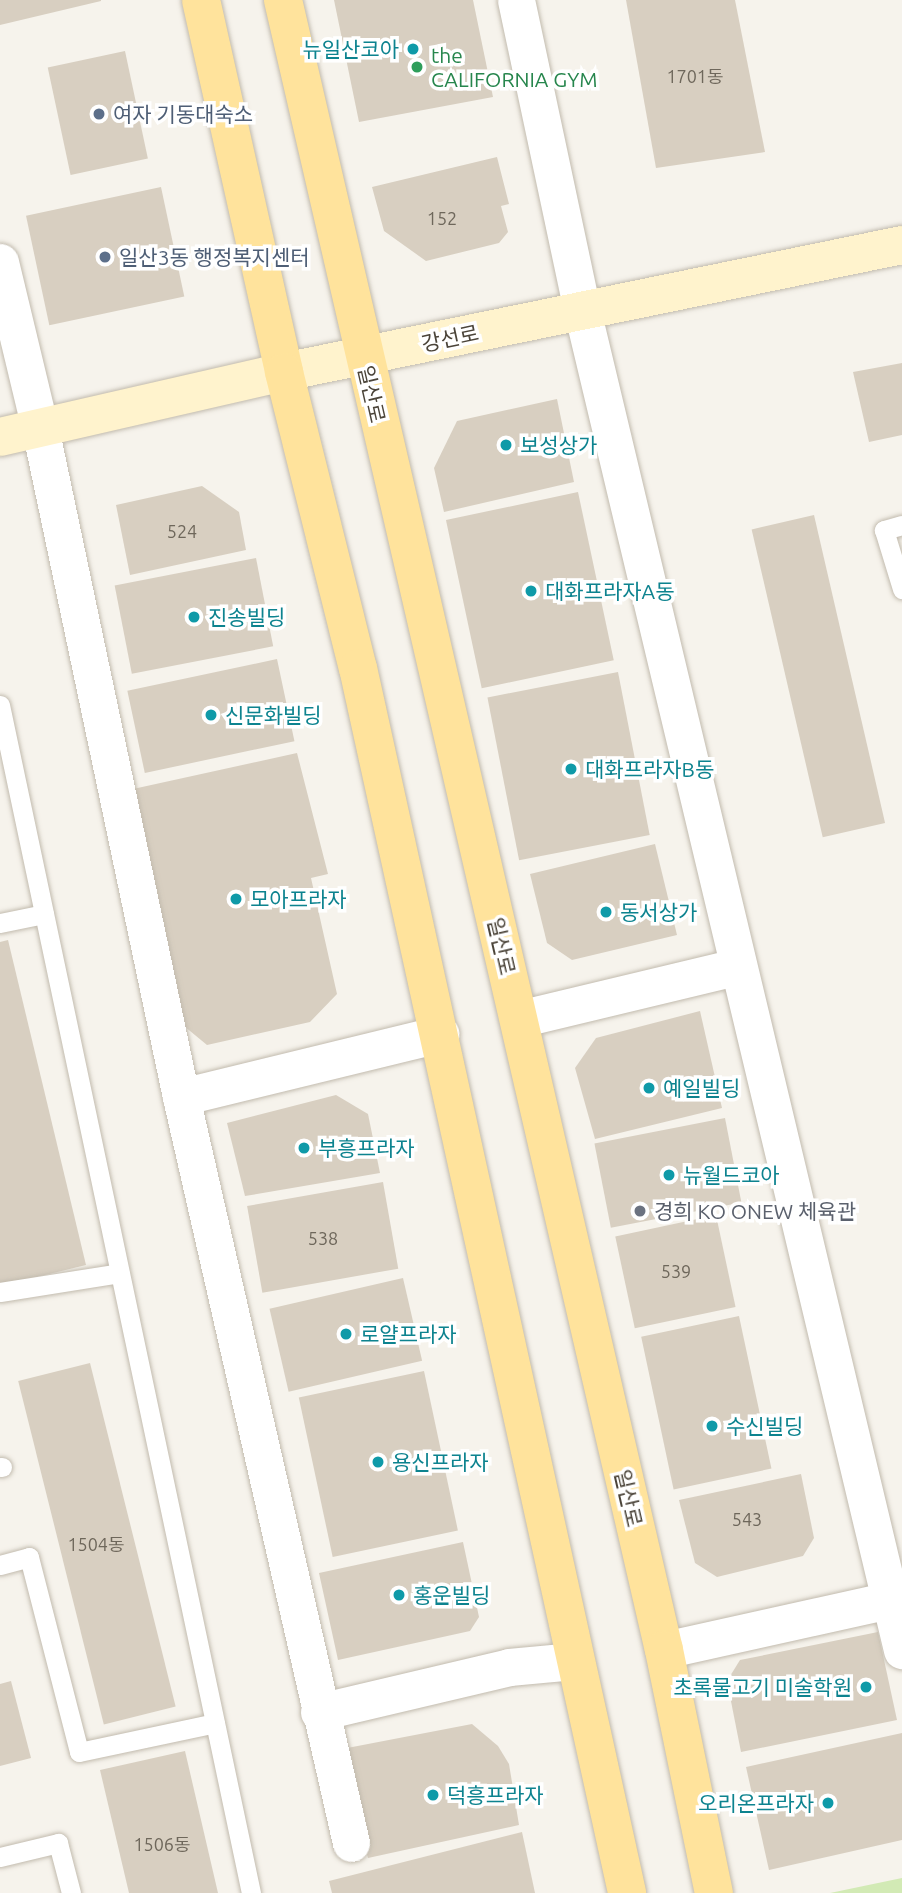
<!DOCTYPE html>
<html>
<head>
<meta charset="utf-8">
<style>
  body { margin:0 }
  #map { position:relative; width:902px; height:1893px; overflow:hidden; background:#f6f3ec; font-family:Ubuntu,"Noto Sans KR",sans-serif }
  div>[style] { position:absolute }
  .green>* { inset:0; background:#d2eab5 }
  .building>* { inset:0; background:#d8cfc1; transform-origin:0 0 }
  .roads { filter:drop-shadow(0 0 2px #c2bbae) drop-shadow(0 0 2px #c2bbae) }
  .service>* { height:19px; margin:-9.5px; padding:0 9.5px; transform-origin:9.5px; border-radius:9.5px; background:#fff }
  .minor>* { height:37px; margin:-18.5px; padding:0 18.5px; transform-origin:18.5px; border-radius:18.5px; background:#fff }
  .secondary>* { height:38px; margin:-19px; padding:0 19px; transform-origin:19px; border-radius:19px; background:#fff3cd }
  .primary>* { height:38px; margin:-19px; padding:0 19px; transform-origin:19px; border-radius:19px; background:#ffe39c }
  .dots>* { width:19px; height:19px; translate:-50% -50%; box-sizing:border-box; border:4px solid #fff; border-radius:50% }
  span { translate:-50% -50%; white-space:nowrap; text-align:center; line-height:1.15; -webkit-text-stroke:7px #fff; paint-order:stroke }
  .number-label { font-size:18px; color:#6e675b }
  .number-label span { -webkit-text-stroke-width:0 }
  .culture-label { font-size:21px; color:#0d838f }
  .right { translate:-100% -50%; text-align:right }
  .left { translate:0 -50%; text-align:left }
  .leisure-label { font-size:21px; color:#27864d }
  .service-label { font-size:21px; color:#4e5e75 }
  .street-label { font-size:21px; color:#4b4439 }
  .worship-label { font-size:21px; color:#5b616d }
</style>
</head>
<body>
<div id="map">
  <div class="green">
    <i style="clip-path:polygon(902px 1878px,902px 1893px,830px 1893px)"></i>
  </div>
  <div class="building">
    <i style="clip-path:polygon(0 0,101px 0,101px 1px,0 25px)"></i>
    <i style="clip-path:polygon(334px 0,473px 0,493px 97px,359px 122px)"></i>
    <i style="clip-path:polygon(626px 0,735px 0,765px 152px,656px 168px)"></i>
    <i style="left:125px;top:51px;width:110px;height:79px;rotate:78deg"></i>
    <i style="clip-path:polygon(497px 157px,509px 204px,501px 206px,508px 232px,499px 243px,426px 261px,384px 231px,372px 187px)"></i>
    <i style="left:161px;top:187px;width:112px;height:138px;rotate:78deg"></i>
    <i style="clip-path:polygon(902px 363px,902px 435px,869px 442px,853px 372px)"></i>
    <i style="clip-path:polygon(557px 399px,574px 482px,444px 512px,434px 468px,457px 421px)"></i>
    <i style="clip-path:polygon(202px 486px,239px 512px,246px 550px,130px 575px,116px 505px)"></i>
    <i style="left:578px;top:492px;width:172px;height:135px;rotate:78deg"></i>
    <i style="left:814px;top:515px;width:316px;height:64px;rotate:77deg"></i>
    <i style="left:256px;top:558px;width:90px;height:144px;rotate:79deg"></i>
    <i style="left:277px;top:659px;width:84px;height:153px;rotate:78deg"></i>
    <i style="left:618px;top:672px;width:166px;height:133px;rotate:79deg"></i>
    <i style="clip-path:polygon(297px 753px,328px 874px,311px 878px,337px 994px,310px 1022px,207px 1045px,184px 1026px,133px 789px)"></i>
    <i style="clip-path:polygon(655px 844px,677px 935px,572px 960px,547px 943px,530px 874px)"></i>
    <i style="clip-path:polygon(8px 940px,86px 1265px,0 1286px,0 942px)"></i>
    <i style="clip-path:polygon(700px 1011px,722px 1108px,595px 1139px,575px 1068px,596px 1038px)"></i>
    <i style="clip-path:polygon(336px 1095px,368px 1114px,380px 1173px,245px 1196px,227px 1123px)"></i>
    <i style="left:725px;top:1118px;width:86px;height:133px;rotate:79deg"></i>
    <i style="left:383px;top:1182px;width:88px;height:138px;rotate:80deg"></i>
    <i style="left:716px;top:1215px;width:94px;height:103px;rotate:78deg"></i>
    <i style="left:403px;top:1278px;width:85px;height:137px;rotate:77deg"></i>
    <i style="left:739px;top:1316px;width:156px;height:100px;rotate:78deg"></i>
    <i style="left:90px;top:1363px;width:354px;height:74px;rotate:76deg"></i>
    <i style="left:424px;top:1371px;width:163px;height:128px;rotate:78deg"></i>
    <i style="clip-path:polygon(801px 1474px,814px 1538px,803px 1556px,717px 1577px,695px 1563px,679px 1500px)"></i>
    <i style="clip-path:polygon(463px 1542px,479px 1617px,470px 1631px,338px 1660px,319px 1573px)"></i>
    <i style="clip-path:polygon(878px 1632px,897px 1720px,741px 1752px,727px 1681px,740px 1660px)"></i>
    <i style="clip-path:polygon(11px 1681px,31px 1758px,0 1766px,0 1684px)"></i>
    <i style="clip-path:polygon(472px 1724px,498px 1746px,509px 1764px,519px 1825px,368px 1858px,342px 1749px)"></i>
    <i style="clip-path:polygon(902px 1733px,902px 1840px,769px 1870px,746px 1767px)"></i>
    <i style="clip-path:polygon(185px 1751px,218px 1893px,129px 1893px,100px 1770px)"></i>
    <i style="clip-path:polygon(522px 1832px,535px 1893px,332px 1893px,329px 1881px)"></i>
  </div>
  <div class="roads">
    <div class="service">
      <i style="left:902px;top:525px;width:19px;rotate:164deg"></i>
      <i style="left:884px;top:530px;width:62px;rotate:73deg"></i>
      <i style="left:0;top:705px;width:1214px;rotate:78.07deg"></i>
      <i style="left:0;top:923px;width:45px;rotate:-11.6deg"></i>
      <i style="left:0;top:1292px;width:121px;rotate:-9deg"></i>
      <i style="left:0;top:1467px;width:2px"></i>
      <i style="left:0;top:1565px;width:30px;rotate:-15deg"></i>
      <i style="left:29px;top:1557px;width:201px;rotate:75.6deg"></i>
      <i style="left:79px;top:1752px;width:139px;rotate:-12deg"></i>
      <i style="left:0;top:1857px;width:60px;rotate:-13.6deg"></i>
      <i style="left:58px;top:1843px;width:52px;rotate:75.4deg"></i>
    </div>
    <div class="minor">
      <i style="left:516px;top:0;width:317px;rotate:78deg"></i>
      <i style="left:582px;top:310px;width:1378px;rotate:76.57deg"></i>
      <i style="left:0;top:262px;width:171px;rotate:76.5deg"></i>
      <i style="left:40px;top:428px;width:684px;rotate:78.1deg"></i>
      <i style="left:181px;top:1097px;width:765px;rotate:77.16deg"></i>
      <i style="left:519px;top:1019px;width:223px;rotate:-13.5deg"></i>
      <i style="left:181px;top:1097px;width:267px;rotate:-13.7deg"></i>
      <i style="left:664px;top:1650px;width:231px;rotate:-12.5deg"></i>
      <i style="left:319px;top:1712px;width:195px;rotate:-13.3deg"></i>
      <i style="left:509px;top:1667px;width:65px;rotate:-5.3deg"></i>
    </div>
    <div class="secondary">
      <i style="left:0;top:437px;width:291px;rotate:-12.9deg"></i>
      <i style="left:284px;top:372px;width:631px;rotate:-11.61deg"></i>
    </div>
    <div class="primary">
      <i style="left:201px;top:0;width:381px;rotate:77.4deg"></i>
      <i style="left:284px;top:372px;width:305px;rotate:76deg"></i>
      <i style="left:358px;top:668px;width:1254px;rotate:77.61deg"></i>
      <i style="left:283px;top:0;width:1693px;rotate:77deg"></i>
      <i style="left:664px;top:1650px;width:248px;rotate:78.4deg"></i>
    </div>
  </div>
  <div class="dots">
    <i style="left:413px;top:49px;background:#0f9aa8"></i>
    <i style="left:417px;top:67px;background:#2e9e5b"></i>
    <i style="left:99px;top:114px;background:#5c6f8a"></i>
    <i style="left:105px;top:257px;background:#5c6f8a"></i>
    <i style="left:506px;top:445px;background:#0f9aa8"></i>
    <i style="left:531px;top:591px;background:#0f9aa8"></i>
    <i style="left:194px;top:617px;background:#0f9aa8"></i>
    <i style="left:211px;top:715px;background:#0f9aa8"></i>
    <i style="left:571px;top:769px;background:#0f9aa8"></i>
    <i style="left:236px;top:899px;background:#0f9aa8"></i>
    <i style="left:606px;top:912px;background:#0f9aa8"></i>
    <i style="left:649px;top:1088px;background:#0f9aa8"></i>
    <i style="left:304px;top:1148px;background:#0f9aa8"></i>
    <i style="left:669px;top:1175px;background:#0f9aa8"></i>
    <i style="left:640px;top:1211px;background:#6b7280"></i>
    <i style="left:346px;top:1334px;background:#0f9aa8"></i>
    <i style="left:712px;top:1426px;background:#0f9aa8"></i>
    <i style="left:378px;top:1462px;background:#0f9aa8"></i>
    <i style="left:399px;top:1595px;background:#0f9aa8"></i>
    <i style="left:866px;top:1687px;background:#0f9aa8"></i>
    <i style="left:433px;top:1795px;background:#0f9aa8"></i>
    <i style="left:828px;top:1803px;background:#0f9aa8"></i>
  </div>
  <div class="number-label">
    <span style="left:695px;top:76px">1701동</span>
    <span style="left:442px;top:218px">152</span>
    <span style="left:182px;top:531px">524</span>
    <span style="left:323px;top:1238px">538</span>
    <span style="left:676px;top:1271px">539</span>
    <span style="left:747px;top:1519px">543</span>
    <span style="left:96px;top:1544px">1504동</span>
    <span style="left:162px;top:1844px">1506동</span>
  </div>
  <div class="culture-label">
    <span class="right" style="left:399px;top:49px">뉴일산코아</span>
    <span class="left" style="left:520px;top:445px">보성상가</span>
    <span class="left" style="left:545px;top:591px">대화프라자A동</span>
    <span class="left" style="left:208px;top:617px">진송빌딩</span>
    <span class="left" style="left:225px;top:715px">신문화빌딩</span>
    <span class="left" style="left:585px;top:769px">대화프라자B동</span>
    <span class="left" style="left:250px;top:899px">모아프라자</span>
    <span class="left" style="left:620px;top:912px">동서상가</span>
    <span class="left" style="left:663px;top:1088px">예일빌딩</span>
    <span class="left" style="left:318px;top:1148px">부흥프라자</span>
    <span class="left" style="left:683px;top:1175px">뉴월드코아</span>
    <span class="left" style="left:360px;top:1334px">로얄프라자</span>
    <span class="left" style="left:726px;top:1426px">수신빌딩</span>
    <span class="left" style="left:392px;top:1462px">용신프라자</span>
    <span class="left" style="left:413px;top:1595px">홍운빌딩</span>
    <span class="right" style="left:852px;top:1687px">초록물고기 미술학원</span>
    <span class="left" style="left:447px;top:1795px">덕흥프라자</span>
    <span class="right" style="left:814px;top:1803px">오리온프라자</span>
  </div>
  <div class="leisure-label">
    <span class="left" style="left:431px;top:67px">the<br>CALIFORNIA GYM</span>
  </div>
  <div class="service-label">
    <span class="left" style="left:113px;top:114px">여자 기동대숙소</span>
    <span class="left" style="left:119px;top:257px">일산3동 행정복지센터</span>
  </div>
  <div class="street-label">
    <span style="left:450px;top:338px;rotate:-12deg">강선로</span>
    <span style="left:372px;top:394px;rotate:77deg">일산로</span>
    <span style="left:502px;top:946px;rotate:77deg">일산로</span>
    <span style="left:629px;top:1498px;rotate:77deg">일산로</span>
  </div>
  <div class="worship-label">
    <span class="left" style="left:654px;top:1211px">경희 KO ONEW 체육관</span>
  </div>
</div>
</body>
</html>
